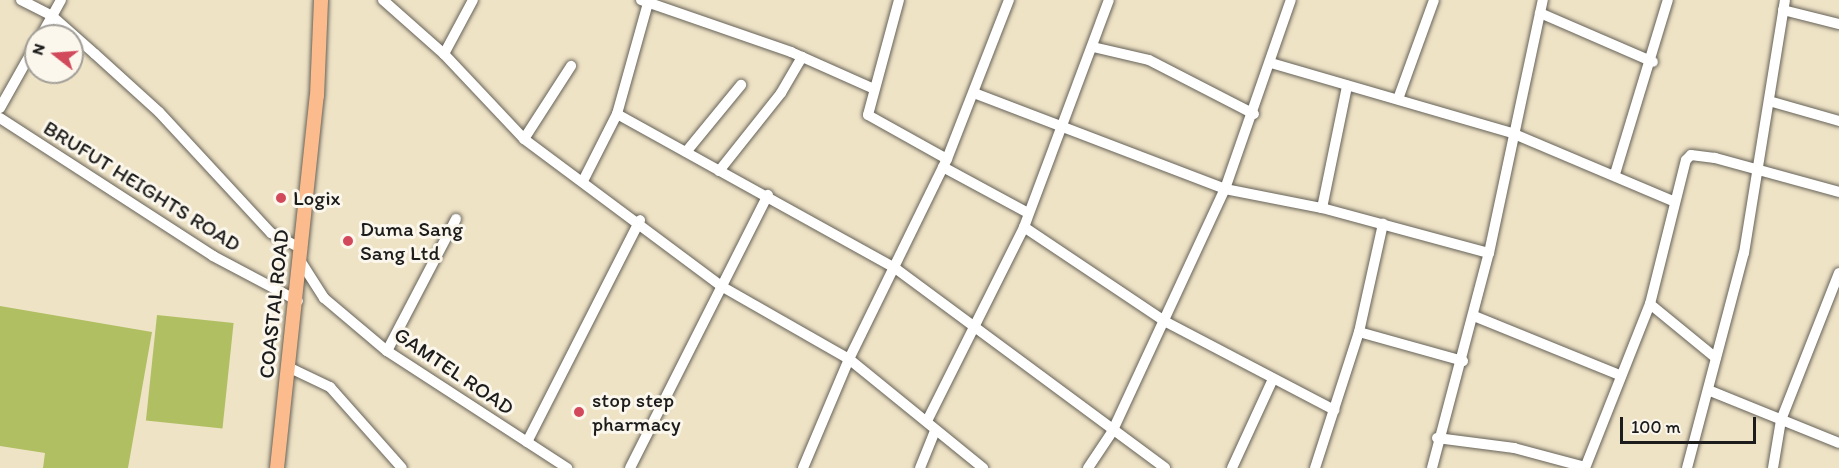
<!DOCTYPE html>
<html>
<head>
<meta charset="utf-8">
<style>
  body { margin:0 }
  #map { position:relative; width:1839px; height:468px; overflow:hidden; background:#efe3c6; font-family:Itim,sans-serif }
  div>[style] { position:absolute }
  .green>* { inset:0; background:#b0bf62; transform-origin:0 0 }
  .roads { filter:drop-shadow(0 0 2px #666258) drop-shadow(0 0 2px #666258) }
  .minor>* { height:10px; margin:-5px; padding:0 5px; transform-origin:5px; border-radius:5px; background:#fff }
  .major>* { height:14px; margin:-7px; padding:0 7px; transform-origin:7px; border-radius:7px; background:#fbbb8c }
  .dots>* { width:16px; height:16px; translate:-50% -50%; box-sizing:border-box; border:3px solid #fbf7ec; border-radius:50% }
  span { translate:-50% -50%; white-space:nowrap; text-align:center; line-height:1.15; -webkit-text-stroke:6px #fbf7ec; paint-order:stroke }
  .street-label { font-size:21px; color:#1c1c1c }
  .poi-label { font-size:21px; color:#1c1c1c }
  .left { translate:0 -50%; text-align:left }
  .north { position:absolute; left:24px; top:24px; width:60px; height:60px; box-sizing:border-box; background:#fbf7ec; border:2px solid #a29f99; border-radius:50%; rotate:287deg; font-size:16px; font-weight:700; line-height:24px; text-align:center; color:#1c1c1c }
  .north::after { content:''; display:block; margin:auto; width:21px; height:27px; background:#d1495b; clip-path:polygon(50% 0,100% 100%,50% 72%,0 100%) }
  .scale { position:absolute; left:1620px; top:417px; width:136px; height:27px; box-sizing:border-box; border:3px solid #1c1c1c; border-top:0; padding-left:8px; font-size:18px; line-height:21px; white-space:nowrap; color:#1c1c1c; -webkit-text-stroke:4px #fbf7ec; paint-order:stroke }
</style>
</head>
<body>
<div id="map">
  <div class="green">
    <i style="clip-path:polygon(0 306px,152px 332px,128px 468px,43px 468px,45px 453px,0 446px)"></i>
    <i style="left:157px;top:315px;width:77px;height:106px;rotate:6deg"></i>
  </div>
  <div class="roads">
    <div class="minor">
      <i style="left:21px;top:0;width:35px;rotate:27deg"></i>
      <i style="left:52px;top:16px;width:57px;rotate:41.5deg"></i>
      <i style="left:95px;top:54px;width:86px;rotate:42.2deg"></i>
      <i style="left:159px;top:112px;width:165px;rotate:47.2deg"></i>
      <i style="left:271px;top:233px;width:35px;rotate:27deg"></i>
      <i style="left:383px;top:0;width:81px;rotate:41.5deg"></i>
      <i style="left:444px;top:54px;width:117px;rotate:46.7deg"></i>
      <i style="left:524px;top:139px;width:246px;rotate:36.7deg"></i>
      <i style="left:721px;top:286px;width:147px;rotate:29.7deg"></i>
      <i style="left:849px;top:359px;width:173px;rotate:39.1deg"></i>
      <i style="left:641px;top:0;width:159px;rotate:19.1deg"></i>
      <i style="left:791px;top:52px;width:91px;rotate:24deg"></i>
      <i style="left:899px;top:0;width:119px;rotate:105.1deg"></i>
      <i style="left:868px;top:115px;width:90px;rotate:29.1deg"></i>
      <i style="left:1783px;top:10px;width:58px;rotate:14deg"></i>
      <i style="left:1540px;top:13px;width:123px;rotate:23.4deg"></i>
      <i style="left:41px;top:36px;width:41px;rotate:-60.9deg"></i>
      <i style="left:1093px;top:47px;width:57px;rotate:13.1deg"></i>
      <i style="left:1149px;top:60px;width:118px;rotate:27.2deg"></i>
      <i style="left:444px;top:54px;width:61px;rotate:-61.8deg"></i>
      <i style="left:1271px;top:63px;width:251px;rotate:16.2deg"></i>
      <i style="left:1512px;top:133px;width:175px;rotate:22.9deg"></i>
      <i style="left:974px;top:93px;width:269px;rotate:20.9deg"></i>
      <i style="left:1225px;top:189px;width:99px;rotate:11.1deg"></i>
      <i style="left:1322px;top:208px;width:173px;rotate:15.1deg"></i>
      <i style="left:1398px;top:99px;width:105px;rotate:-70deg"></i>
      <i style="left:1769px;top:101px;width:73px;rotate:15.9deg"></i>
      <i style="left:0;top:108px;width:73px;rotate:-60.6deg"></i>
      <i style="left:617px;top:114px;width:318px;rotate:29deg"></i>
      <i style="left:895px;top:268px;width:336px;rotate:36.5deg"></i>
      <i style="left:0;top:118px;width:254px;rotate:32.9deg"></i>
      <i style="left:213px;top:256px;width:96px;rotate:27.9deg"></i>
      <i style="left:524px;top:139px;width:87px;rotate:-57.2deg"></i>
      <i style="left:686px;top:152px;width:87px;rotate:-50.6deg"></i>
      <i style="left:943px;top:167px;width:97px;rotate:28.4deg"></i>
      <i style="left:719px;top:171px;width:100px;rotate:-51.5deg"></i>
      <i style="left:781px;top:93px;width:42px;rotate:-59.7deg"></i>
      <i style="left:1615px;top:174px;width:182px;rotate:-73.1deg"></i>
      <i style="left:583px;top:181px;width:75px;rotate:-63.1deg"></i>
      <i style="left:617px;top:114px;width:115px;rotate:-74.4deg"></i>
      <i style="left:1322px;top:208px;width:125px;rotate:-78.4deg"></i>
      <i style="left:1024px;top:227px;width:171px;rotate:33.8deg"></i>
      <i style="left:1166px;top:322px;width:190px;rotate:27.6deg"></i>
      <i style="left:301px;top:262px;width:43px;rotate:57.4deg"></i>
      <i style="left:324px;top:298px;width:82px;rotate:40.1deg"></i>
      <i style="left:387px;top:351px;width:215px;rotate:33deg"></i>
      <i style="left:1650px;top:304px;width:85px;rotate:39.3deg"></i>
      <i style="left:1474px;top:316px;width:154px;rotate:22.1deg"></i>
      <i style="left:1359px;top:332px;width:108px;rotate:15.6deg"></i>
      <i style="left:387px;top:351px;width:149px;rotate:-62.4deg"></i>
      <i style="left:288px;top:367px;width:47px;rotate:25.5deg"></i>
      <i style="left:330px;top:387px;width:108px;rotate:48.4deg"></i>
      <i style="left:1708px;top:390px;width:141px;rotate:22deg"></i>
      <i style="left:927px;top:421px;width:217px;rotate:-63.4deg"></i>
      <i style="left:1024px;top:227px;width:242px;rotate:-69.5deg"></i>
      <i style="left:1437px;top:438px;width:78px;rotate:7.4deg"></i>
      <i style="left:1514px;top:448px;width:73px;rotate:15deg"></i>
      <i style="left:527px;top:442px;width:249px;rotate:-63deg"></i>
      <i style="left:630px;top:468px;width:306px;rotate:-63.2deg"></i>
      <i style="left:803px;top:468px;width:118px;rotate:-67.1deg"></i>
      <i style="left:849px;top:359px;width:223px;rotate:-63.9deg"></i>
      <i style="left:947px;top:159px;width:171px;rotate:-68.7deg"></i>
      <i style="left:920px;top:468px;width:40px;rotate:-68deg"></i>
      <i style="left:1088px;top:468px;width:43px;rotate:-56.3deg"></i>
      <i style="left:1112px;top:432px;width:268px;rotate:-65.1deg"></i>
      <i style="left:1225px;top:189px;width:200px;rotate:-70.8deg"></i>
      <i style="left:1232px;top:468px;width:98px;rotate:-65.3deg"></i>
      <i style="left:1315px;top:468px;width:143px;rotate:-72.1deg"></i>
      <i style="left:1359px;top:332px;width:111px;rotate:-77.5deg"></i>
      <i style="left:1432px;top:468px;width:222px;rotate:-75.2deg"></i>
      <i style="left:1489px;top:253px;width:259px;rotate:-78deg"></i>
      <i style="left:1585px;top:468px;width:176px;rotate:-68.4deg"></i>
      <i style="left:1650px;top:304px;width:148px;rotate:-76deg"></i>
      <i style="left:1686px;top:160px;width:7px;rotate:-45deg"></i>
      <i style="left:1691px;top:155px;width:24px;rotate:7deg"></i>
      <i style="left:1715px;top:158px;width:129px;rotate:15.3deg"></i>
      <i style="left:1687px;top:468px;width:222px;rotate:-75.2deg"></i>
      <i style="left:1744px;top:253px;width:256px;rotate:-80.8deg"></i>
      <i style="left:1773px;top:468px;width:49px;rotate:-80.5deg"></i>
      <i style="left:1781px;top:420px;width:158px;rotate:-68.5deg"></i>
    </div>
    <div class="major">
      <i style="left:277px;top:468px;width:374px;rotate:-83.9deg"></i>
      <i style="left:317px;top:96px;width:96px;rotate:-87.6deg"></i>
    </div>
  </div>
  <div class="dots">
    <i style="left:281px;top:198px;background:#d1495b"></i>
    <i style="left:348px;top:241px;background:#d1495b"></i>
    <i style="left:579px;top:412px;background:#d1495b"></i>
  </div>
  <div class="street-label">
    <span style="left:142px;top:186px;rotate:32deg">BRUFUT HEIGHTS ROAD</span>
    <span style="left:274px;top:304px;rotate:-84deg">COASTAL ROAD</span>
    <span style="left:454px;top:371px;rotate:34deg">GAMTEL ROAD</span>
  </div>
  <div class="poi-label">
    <span class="left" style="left:293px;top:198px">Logix</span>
    <span class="left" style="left:360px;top:241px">Duma Sang<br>Sang Ltd</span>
    <span class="left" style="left:592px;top:412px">stop step<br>pharmacy</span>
  </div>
  <div class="north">N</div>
  <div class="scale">100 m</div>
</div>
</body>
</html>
